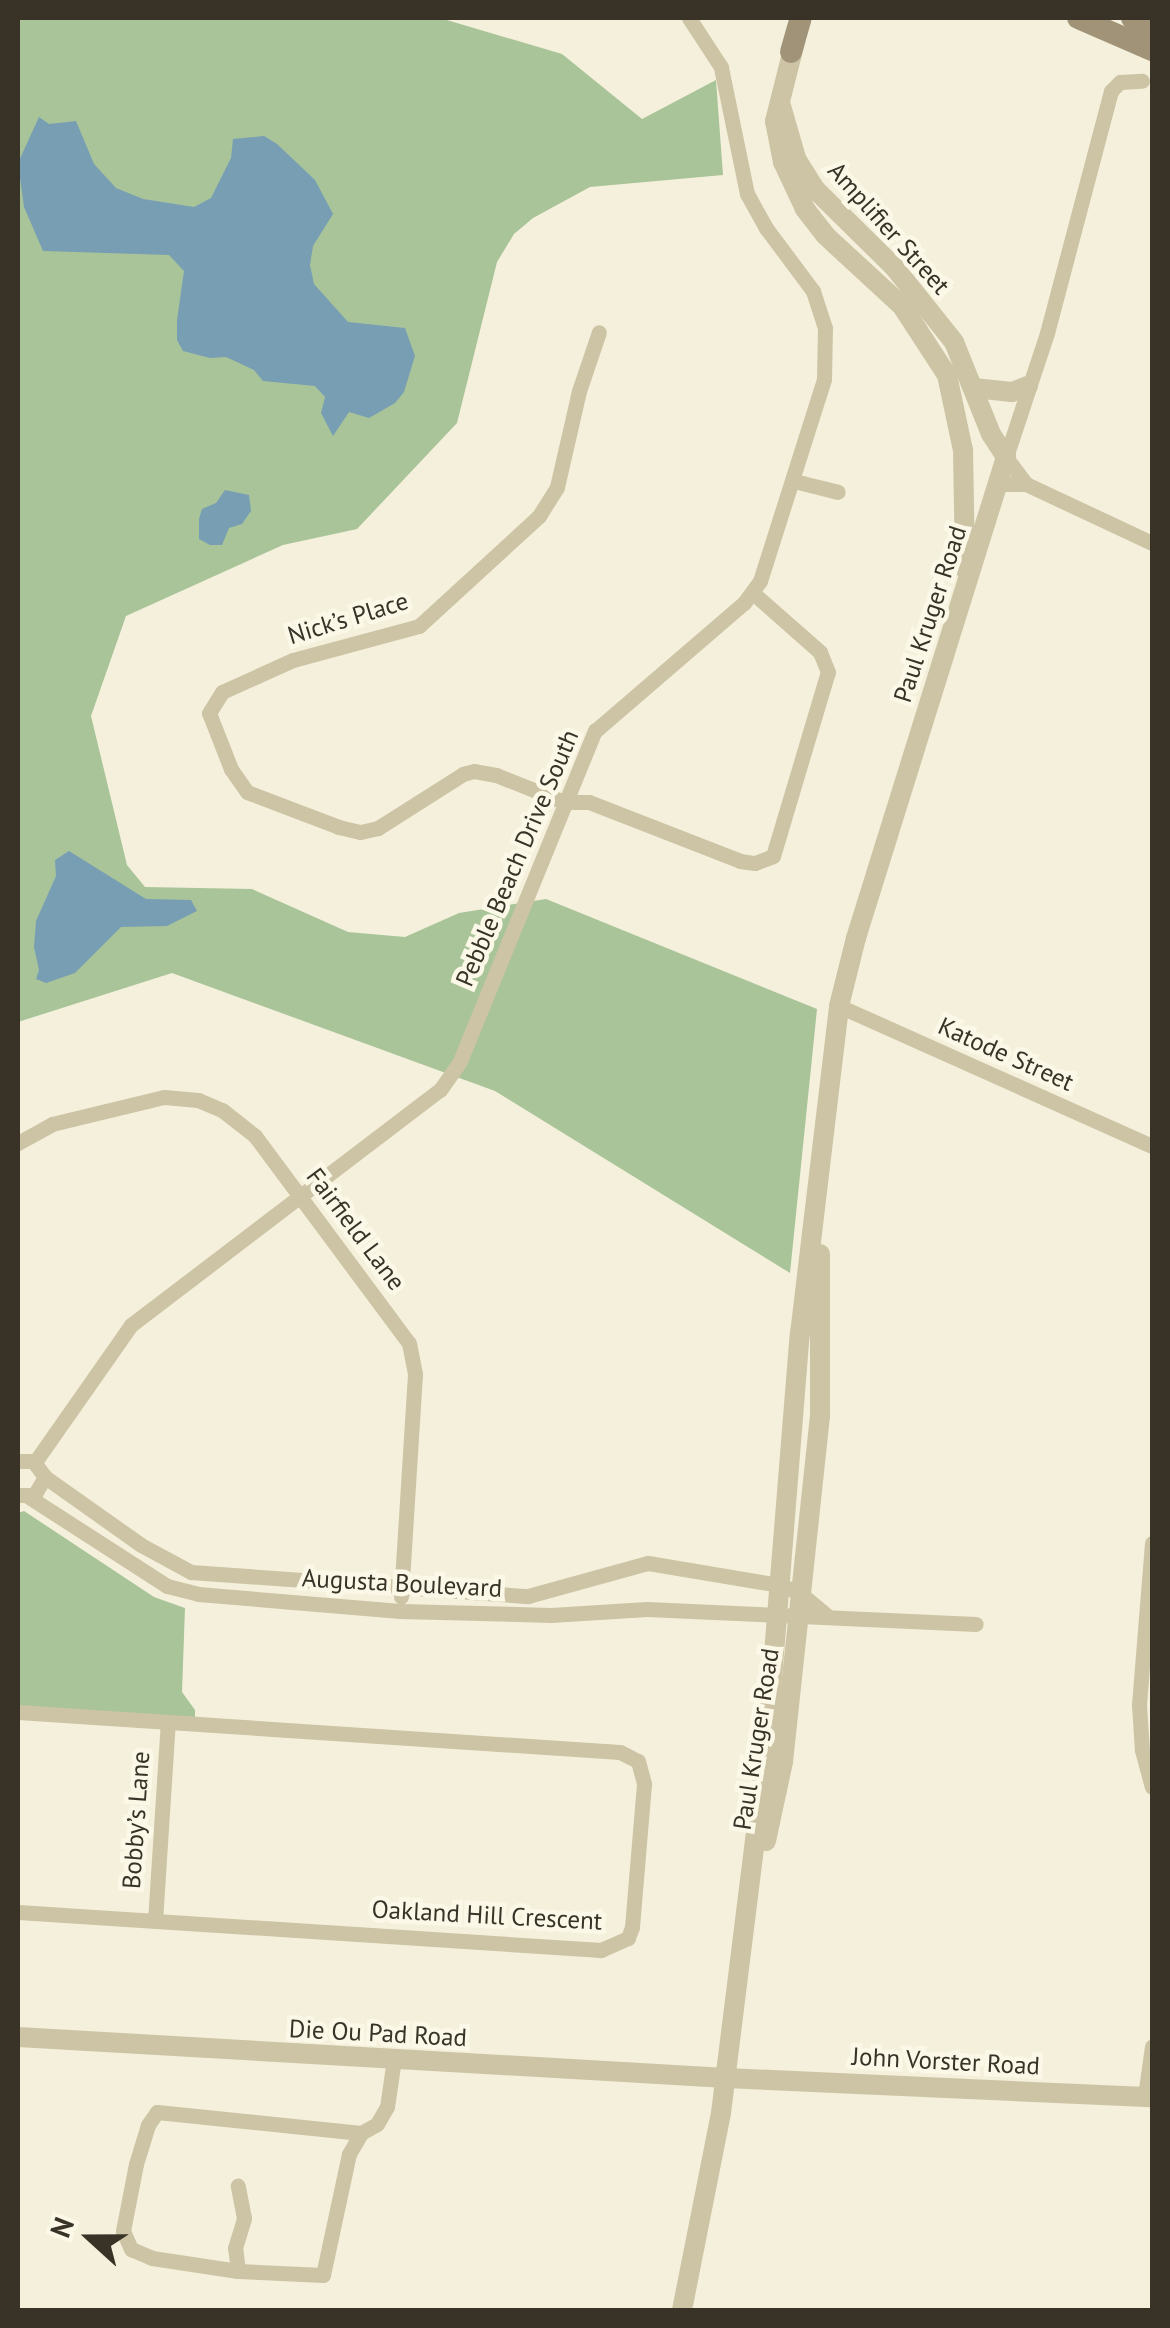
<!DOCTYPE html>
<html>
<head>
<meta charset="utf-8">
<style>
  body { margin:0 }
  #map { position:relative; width:1170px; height:2328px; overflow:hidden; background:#f4f0db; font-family:"PT Sans",sans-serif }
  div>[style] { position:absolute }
  .green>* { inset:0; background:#a9c499 }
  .water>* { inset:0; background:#779eb3 }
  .minor>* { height:15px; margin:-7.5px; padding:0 7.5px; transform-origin:7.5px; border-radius:7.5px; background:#cdc4a6 }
  .tertiary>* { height:20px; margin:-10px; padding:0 10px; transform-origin:10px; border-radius:10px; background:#cdc4a6 }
  .secondary>* { height:22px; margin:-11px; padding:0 11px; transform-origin:11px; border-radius:11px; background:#a19377 }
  span { translate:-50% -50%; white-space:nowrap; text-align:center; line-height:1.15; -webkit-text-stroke:9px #fbf8e7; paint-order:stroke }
  .street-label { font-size:25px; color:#383227 }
  .frame { position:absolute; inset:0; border:20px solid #383227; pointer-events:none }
  .north { position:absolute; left:40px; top:2188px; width:100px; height:100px; -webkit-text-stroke:8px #fbf8e7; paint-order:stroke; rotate:291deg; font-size:28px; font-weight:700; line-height:40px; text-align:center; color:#383227 }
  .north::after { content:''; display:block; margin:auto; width:35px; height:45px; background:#383227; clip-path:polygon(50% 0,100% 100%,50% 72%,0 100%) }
</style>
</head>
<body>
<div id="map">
  <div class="green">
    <i style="clip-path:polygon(18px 18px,440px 18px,562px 54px,642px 119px,716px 80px,723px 175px,590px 187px,533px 218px,514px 234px,497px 262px,457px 423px,357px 529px,283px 545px,126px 616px,91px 716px,127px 865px,145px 887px,252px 889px,348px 932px,405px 937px,459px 913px,546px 899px,817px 1009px,790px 1273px,495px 1091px,172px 973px,18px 1022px)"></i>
    <i style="clip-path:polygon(24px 1511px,154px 1597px,185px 1608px,182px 1692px,195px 1710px,195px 1718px,18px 1707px,18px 1513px)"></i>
  </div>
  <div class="water">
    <i style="clip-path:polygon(39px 117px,49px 124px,76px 121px,94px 164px,116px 188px,143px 199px,194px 207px,211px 198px,231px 158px,233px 139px,264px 136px,277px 144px,315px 180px,333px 214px,313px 246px,310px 265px,314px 284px,348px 322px,405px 328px,415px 356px,404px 392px,395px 403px,369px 418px,349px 412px,333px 436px,321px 413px,325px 397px,315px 386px,263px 381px,254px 370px,226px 357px,210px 358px,183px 351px,177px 340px,177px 320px,184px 271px,169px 255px,43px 251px,24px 207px,18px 163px)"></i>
    <i style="clip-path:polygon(225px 490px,249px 495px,251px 511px,242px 524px,229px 528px,222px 545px,210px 545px,199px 539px,199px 519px,202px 509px,216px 503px)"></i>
    <i style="clip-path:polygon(69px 851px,146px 899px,191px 900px,197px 911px,167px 926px,121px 927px,75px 973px,46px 983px,36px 979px,39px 970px,34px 947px,36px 921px,56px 876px,55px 860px)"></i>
  </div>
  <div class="minor">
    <i style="left:794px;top:481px;width:45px;rotate:14deg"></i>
    <i style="left:999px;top:484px;width:27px"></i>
    <i style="left:1026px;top:484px;width:139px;rotate:25.1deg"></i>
    <i style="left:1026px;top:484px;width:34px;rotate:-127deg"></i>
    <i style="left:1006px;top:457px;width:131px;rotate:-71.7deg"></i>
    <i style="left:1047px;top:333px;width:250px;rotate:-75.2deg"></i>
    <i style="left:1111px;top:91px;width:13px;rotate:-45deg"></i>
    <i style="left:1120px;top:82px;width:22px;rotate:-3deg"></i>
    <i style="left:564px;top:802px;width:73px;rotate:-158.3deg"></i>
    <i style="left:496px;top:775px;width:22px;rotate:-170deg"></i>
    <i style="left:474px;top:771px;width:11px;rotate:165deg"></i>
    <i style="left:463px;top:774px;width:101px;rotate:147.6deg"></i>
    <i style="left:378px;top:828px;width:18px;rotate:167deg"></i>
    <i style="left:360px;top:832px;width:22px;rotate:-167deg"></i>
    <i style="left:339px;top:827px;width:98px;rotate:-159.2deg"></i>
    <i style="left:247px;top:792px;width:28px;rotate:-125deg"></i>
    <i style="left:231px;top:769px;width:60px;rotate:-111.4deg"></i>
    <i style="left:209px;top:713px;width:25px;rotate:-58deg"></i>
    <i style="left:222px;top:692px;width:78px;rotate:-24.3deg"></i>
    <i style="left:293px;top:660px;width:131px;rotate:-15.1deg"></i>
    <i style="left:419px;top:626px;width:163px;rotate:-42.5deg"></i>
    <i style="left:539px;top:516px;width:34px;rotate:-58deg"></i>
    <i style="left:557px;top:487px;width:98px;rotate:-77.1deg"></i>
    <i style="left:579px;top:391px;width:62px;rotate:-71.3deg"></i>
    <i style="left:564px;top:802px;width:25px"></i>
    <i style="left:589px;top:802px;width:162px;rotate:21.3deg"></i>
    <i style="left:740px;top:861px;width:15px;rotate:8deg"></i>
    <i style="left:755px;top:863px;width:19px;rotate:-21deg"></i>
    <i style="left:773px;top:856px;width:192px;rotate:-73.4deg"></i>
    <i style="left:828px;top:672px;width:22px;rotate:-112deg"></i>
    <i style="left:820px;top:652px;width:89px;rotate:-138.6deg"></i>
    <i style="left:839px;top:1006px;width:343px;rotate:24.1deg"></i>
    <i style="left:18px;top:1143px;width:39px;rotate:-29deg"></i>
    <i style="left:52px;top:1124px;width:115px;rotate:-13.6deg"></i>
    <i style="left:164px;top:1097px;width:34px;rotate:5deg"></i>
    <i style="left:198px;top:1100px;width:26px;rotate:23deg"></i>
    <i style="left:222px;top:1110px;width:42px;rotate:38.2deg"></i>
    <i style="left:255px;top:1136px;width:258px;rotate:53.4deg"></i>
    <i style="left:409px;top:1343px;width:32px;rotate:79deg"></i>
    <i style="left:415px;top:1374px;width:223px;rotate:93.6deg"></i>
    <i style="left:18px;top:1461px;width:15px"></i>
    <i style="left:33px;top:1461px;width:20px;rotate:53deg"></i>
    <i style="left:45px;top:1477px;width:21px;rotate:121deg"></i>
    <i style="left:34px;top:1495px;width:16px;rotate:180deg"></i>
    <i style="left:35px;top:1462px;width:167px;rotate:-55deg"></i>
    <i style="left:131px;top:1325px;width:388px;rotate:-37.3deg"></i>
    <i style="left:440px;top:1090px;width:35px;rotate:-55deg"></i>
    <i style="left:460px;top:1061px;width:357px;rotate:-67.8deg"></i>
    <i style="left:595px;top:731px;width:196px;rotate:-40.7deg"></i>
    <i style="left:744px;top:603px;width:27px;rotate:-54deg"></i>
    <i style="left:760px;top:581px;width:212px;rotate:-72.4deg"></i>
    <i style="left:824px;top:379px;width:51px;rotate:-88.9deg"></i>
    <i style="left:825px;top:328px;width:39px;rotate:-108deg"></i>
    <i style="left:813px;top:291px;width:79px;rotate:-126.7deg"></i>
    <i style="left:766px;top:228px;width:39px;rotate:-119deg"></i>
    <i style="left:747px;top:194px;width:130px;rotate:-101.6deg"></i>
    <i style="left:721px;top:67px;width:59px;rotate:-123.1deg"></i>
    <i style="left:45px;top:1477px;width:118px;rotate:35.3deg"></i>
    <i style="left:141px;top:1545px;width:57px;rotate:28.4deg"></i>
    <i style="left:191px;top:1572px;width:338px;rotate:4.1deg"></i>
    <i style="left:528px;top:1596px;width:124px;rotate:-15.4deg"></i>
    <i style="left:648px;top:1563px;width:134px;rotate:9.5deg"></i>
    <i style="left:780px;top:1585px;width:22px;rotate:22deg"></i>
    <i style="left:800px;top:1593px;width:34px;rotate:40deg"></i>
    <i style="left:29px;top:1497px;width:164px;rotate:32.8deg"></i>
    <i style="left:167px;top:1586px;width:32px;rotate:14deg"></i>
    <i style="left:198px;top:1594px;width:203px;rotate:4.8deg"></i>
    <i style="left:400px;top:1611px;width:151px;rotate:1.5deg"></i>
    <i style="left:551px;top:1615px;width:96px;rotate:-3.6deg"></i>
    <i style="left:647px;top:1609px;width:329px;rotate:2.6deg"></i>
    <i style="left:1152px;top:1543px;width:163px;rotate:94.6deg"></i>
    <i style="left:1139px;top:1705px;width:45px;rotate:86.2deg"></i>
    <i style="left:1142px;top:1750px;width:38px;rotate:75deg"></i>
    <i style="left:18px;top:1712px;width:603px;rotate:3.8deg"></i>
    <i style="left:620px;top:1752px;width:20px;rotate:27deg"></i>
    <i style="left:638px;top:1761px;width:24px;rotate:75deg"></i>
    <i style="left:644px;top:1784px;width:144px;rotate:94.8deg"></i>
    <i style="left:632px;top:1927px;width:12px;rotate:110deg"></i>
    <i style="left:628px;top:1938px;width:30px;rotate:156deg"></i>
    <i style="left:601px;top:1950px;width:584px;rotate:-176.27deg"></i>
    <i style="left:155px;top:1921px;width:199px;rotate:-86.3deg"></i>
    <i style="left:1145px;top:2096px;width:50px;rotate:-82deg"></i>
    <i style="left:361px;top:2133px;width:205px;rotate:-174.1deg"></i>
    <i style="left:157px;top:2112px;width:16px;rotate:125deg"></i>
    <i style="left:148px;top:2125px;width:41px;rotate:107.1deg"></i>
    <i style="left:136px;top:2164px;width:68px;rotate:101deg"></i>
    <i style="left:123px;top:2231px;width:20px;rotate:66deg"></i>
    <i style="left:131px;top:2249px;width:23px;rotate:23deg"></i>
    <i style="left:152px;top:2258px;width:87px;rotate:8.6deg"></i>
    <i style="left:238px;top:2271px;width:85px;rotate:2.7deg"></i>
    <i style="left:323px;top:2275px;width:124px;rotate:-77.9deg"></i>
    <i style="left:349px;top:2154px;width:24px;rotate:-60deg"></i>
    <i style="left:361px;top:2133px;width:18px;rotate:-29deg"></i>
    <i style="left:377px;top:2124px;width:20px;rotate:-60deg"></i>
    <i style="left:387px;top:2107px;width:49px;rotate:-81.7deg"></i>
    <i style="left:238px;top:2271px;width:23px;rotate:-97deg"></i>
    <i style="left:235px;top:2248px;width:31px;rotate:-73deg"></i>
    <i style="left:244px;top:2218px;width:33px;rotate:-101deg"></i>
  </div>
  <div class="tertiary">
    <i style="left:796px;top:38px;width:86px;rotate:104.2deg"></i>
    <i style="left:775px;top:121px;width:42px;rotate:79deg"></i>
    <i style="left:783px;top:162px;width:52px;rotate:64.9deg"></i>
    <i style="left:805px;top:209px;width:33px;rotate:52deg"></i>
    <i style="left:825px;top:235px;width:105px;rotate:42.7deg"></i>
    <i style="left:902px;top:306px;width:82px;rotate:56.9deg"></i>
    <i style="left:947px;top:375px;width:77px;rotate:78deg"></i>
    <i style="left:963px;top:450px;width:119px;rotate:89deg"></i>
    <i style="left:974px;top:388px;width:38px;rotate:6deg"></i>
    <i style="left:1012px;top:392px;width:17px;rotate:-21deg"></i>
    <i style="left:766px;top:1841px;width:81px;rotate:-77.9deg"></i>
    <i style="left:783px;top:1762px;width:349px;rotate:-83.9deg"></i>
    <i style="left:820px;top:1415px;width:161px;rotate:-90deg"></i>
    <i style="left:18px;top:2037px;width:709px;rotate:3.31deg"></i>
    <i style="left:726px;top:2078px;width:426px;rotate:2.6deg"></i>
    <i style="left:682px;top:2310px;width:201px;rotate:-78.8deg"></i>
    <i style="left:721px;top:2113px;width:363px;rotate:-82.9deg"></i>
    <i style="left:766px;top:1753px;width:420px;rotate:-85.4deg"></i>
    <i style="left:800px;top:1334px;width:330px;rotate:-83.2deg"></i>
    <i style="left:839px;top:1006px;width:70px;rotate:-76deg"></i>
    <i style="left:856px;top:938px;width:504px;rotate:-72.68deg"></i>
    <i style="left:1006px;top:457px;width:27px;rotate:-123deg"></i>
    <i style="left:991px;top:434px;width:99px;rotate:-111.9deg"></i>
    <i style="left:954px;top:342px;width:95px;rotate:-128.6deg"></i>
    <i style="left:895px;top:268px;width:112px;rotate:-135.4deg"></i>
    <i style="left:815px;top:189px;width:36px;rotate:-122deg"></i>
    <i style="left:796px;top:158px;width:54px;rotate:-106.1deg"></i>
  </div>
  <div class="secondary">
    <i style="left:1078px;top:18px;width:81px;rotate:23.4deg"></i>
    <i style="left:1132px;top:18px;width:22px;rotate:24deg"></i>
    <i style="left:791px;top:52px;width:35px;rotate:-74deg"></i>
  </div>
  <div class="street-label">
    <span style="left:889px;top:228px;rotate:48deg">Amplifier Street</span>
    <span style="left:930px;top:614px;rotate:-72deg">Paul Kruger Road</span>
    <span style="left:348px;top:618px;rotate:-17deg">Nick’s Place</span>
    <span style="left:517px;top:858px;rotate:-67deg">Pebble Beach Drive South</span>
    <span style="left:1006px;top:1054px;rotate:24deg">Katode Street</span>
    <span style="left:356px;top:1229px;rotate:53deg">Fairfield Lane</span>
    <span style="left:402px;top:1583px;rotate:3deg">Augusta Boulevard</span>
    <span style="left:756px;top:1739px;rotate:-81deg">Paul Kruger Road</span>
    <span style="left:136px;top:1820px;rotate:-86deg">Bobby’s Lane</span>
    <span style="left:487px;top:1915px;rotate:3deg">Oakland Hill Crescent</span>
    <span style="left:378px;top:2033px;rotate:3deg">Die Ou Pad Road</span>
    <span style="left:946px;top:2061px;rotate:3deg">John Vorster Road</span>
  </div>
  <div class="frame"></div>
  <div class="north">N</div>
</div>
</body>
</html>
